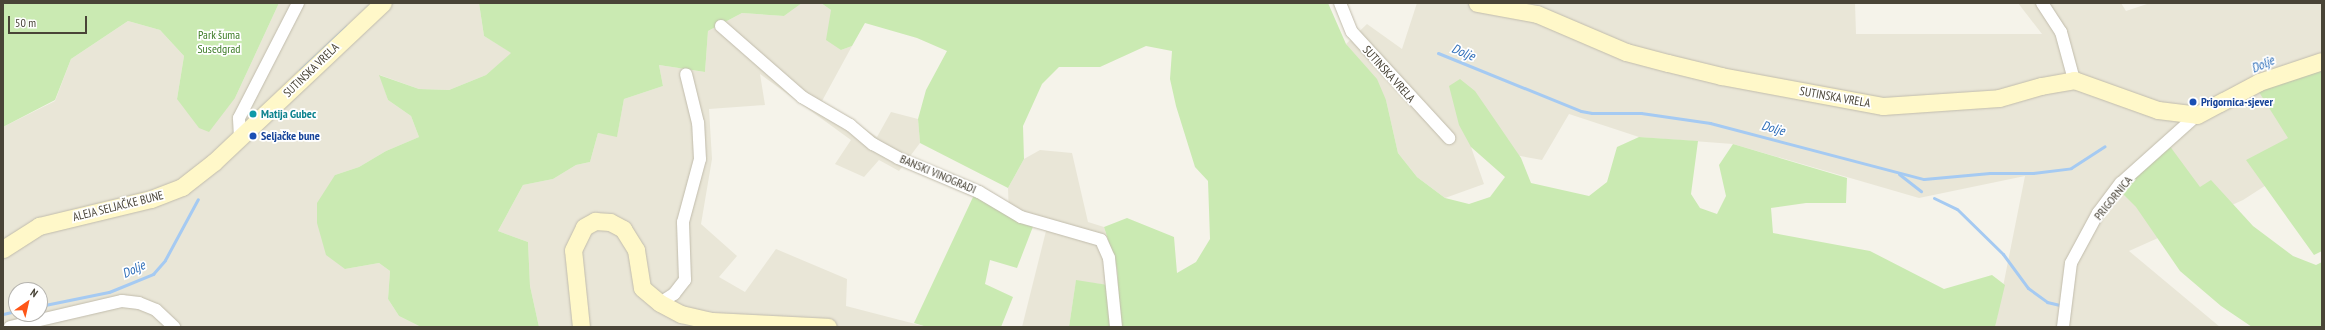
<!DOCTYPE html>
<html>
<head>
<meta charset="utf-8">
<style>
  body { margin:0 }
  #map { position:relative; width:2325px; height:330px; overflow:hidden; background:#f5f3ea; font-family:"PT Sans Narrow",sans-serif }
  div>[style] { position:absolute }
  .residential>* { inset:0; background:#e9e6d7 }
  .green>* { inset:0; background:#caeab2 }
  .stream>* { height:3px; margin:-1.5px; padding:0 1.5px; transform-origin:1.5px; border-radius:1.5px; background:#a5caf2 }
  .roads { filter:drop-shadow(0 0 1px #c1bcac) drop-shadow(0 0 1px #c1bcac) }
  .street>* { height:12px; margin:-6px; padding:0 6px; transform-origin:6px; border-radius:6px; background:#fff }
  .secondary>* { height:17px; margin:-8.5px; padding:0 8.5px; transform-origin:8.5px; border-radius:8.5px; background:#fff8c9 }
  .dots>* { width:11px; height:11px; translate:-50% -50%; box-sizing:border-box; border:2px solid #fff; border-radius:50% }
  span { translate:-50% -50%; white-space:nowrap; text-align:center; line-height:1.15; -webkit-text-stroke:3.5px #fff; paint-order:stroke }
  .park-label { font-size:12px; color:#3e7d28 }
  .street-label { font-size:12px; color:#494437 }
  .transit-label { font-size:12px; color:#164399; font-weight:700 }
  .left { translate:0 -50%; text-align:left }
  .culture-label { font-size:12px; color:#0d838f; font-weight:700 }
  .water-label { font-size:13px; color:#2d6db8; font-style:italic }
  .frame { position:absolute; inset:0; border:4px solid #494437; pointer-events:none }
  .north { position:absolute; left:8px; top:282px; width:40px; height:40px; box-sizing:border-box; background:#fff; border:1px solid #b6b4af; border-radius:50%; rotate:34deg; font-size:11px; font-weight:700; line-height:16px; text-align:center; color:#494437 }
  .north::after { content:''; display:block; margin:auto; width:14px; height:18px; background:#fe5618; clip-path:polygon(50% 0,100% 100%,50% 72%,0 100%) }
  .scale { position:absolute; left:8px; top:16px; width:79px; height:18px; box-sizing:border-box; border:2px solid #494437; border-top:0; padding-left:5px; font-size:12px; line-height:14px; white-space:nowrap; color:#494437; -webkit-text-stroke:3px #fff; paint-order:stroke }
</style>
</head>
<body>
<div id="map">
  <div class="residential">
    <i style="clip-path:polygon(evenodd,279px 3px,479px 3px,484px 36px,512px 53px,486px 75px,449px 90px,419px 89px,380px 75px,388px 100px,411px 116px,419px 137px,386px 151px,359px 167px,335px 175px,345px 269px,379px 263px,390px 271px,388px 299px,399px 316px,421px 327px,3px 327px,3px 127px,55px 101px,71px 59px,128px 21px,160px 30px,184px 56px,177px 99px,235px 98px,279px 3px,16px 290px,40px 290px,40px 314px,16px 314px,16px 290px)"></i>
    <i style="clip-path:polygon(802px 3px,821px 3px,831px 10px,841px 50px,852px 46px,822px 101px,877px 137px,891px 112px,918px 119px,920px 143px,899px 171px,879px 160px,864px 177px,835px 164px,851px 140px,760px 74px,765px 105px,709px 109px,712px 159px,701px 224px,737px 256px,719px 277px,745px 292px,776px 249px,847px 279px,846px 306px,927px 327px,539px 327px,530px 286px,528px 242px,498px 231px,523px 185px,553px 179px,576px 165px,590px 162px,598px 133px,617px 136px,624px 99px,663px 86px,659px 65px,705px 72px,708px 31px,742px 13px,784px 16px)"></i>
    <i style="clip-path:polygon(1417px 3px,1855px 3px,1856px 34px,2042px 34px,2018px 3px,2121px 3px,2126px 11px,2150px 3px,2322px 3px,2322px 149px,2243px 200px,2129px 251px,2220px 327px,1995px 327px,2025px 176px,1919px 198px,1733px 144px,1639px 137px,1569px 114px,1542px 160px,1471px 147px,1484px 184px,1445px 198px,1417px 177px,1398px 153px,1386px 100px,1346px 44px,1367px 24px,1402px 49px)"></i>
    <i style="clip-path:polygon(1040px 150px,1072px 153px,1088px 222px,1104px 227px,1117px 268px,1108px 285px,1076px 281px,1069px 327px,1022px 327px,1046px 231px,1009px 216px,1008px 188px,1024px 159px)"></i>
  </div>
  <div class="green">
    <i style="clip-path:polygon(3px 3px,279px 3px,235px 98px,209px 132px,199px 128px,177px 99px,184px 56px,160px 30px,128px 21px,71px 59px,55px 100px,3px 127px)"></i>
    <i style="clip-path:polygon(479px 3px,802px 3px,784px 16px,742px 13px,708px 31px,705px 72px,659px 65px,663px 86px,624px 99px,617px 137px,598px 133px,590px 162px,576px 165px,553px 179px,523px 185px,498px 231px,528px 242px,530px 286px,539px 327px,421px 327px,399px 316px,388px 299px,390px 271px,379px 263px,345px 269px,326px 255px,317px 223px,317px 203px,335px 175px,359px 167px,386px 151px,419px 137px,411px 116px,388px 100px,379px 75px,419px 89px,449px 90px,486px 75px,511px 53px,484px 36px)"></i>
    <i style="clip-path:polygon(821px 3px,1328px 3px,1346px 44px,1377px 79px,1386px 100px,1398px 153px,1417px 177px,1445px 198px,1469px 204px,1490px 197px,1505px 177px,1471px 147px,1459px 125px,1449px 86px,1460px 79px,1475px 91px,1495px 120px,1521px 158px,1531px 183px,1589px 196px,1607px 182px,1617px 147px,1639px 137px,1698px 141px,1691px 194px,1700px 208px,1717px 214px,1726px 196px,1719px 165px,1733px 144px,1847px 178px,1846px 203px,1806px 203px,1771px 208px,1773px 233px,1870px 251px,1944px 289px,1992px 275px,2005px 285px,1995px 327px,1121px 327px,1117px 268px,1104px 227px,1127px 218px,1174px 237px,1177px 273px,1196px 262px,1210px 239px,1208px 181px,1195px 167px,1176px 106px,1170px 79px,1172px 51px,1146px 46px,1100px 67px,1059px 67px,1042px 84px,1023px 126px,1024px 159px,1008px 188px,920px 143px,918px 119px,926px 90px,947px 51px,917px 38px,865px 23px,852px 46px,841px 50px,826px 40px,831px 10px)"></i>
    <i style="clip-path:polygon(2322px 65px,2322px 251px,2314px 255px,2246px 160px,2288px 138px,2259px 92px)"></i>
    <i style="clip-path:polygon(2169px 145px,2200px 187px,2211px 180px,2253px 226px,2293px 256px,2316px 265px,2322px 262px,2322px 327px,2252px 327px,2221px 306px,2180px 271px,2136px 207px,2119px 190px)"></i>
    <i style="clip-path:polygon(974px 195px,1034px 224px,1017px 268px,990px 260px,985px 284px,1013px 297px,1001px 327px,927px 327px,914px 323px)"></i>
    <i style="clip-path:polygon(1076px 280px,1108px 285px,1110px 327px,1069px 327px)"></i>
  </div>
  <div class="stream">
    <i style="left:1438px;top:53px;width:154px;rotate:22.1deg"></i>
    <i style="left:1581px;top:111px;width:11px;rotate:10deg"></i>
    <i style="left:1592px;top:113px;width:49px"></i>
    <i style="left:1641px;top:113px;width:70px;rotate:8.2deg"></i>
    <i style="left:1710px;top:123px;width:221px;rotate:14.7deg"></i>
    <i style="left:1924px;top:179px;width:66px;rotate:-5.2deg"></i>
    <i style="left:1990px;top:173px;width:43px"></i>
    <i style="left:2033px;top:173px;width:38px;rotate:-7deg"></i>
    <i style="left:2071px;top:168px;width:40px;rotate:-32.9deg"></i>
    <i style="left:300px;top:70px;width:64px;rotate:-43.1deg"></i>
    <i style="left:1899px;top:174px;width:28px;rotate:38deg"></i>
    <i style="left:1934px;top:198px;width:25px;rotate:26deg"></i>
    <i style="left:1957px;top:209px;width:64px;rotate:44.4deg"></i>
    <i style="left:2003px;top:254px;width:42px;rotate:53.7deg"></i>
    <i style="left:2028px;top:288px;width:24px;rotate:36deg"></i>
    <i style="left:2047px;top:302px;width:13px;rotate:13deg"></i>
    <i style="left:40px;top:306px;width:70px;rotate:-11.5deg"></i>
    <i style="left:109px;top:292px;width:48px;rotate:-22.2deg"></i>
    <i style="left:153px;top:274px;width:18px;rotate:-49deg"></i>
    <i style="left:165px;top:260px;width:69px;rotate:-61.6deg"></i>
    <i style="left:3px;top:314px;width:13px;rotate:-13deg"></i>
  </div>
  <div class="roads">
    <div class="street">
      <i style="left:1340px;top:3px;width:31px;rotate:68deg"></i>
      <i style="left:1352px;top:32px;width:144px;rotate:47.5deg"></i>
      <i style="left:2042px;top:3px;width:35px;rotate:57deg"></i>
      <i style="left:2061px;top:32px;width:50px;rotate:74.8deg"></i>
      <i style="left:721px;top:26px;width:108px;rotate:41.2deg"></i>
      <i style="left:802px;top:97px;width:56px;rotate:30.3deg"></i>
      <i style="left:850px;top:125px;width:30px;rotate:40deg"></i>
      <i style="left:873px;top:144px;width:29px;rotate:29deg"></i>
      <i style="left:898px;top:158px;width:88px;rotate:22.8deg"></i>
      <i style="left:979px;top:192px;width:49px;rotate:30.8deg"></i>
      <i style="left:1021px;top:217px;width:83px;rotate:16deg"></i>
      <i style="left:1101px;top:240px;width:20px;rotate:66deg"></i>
      <i style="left:1109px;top:258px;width:69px;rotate:84.2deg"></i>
      <i style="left:240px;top:138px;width:20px;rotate:-93deg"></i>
      <i style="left:239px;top:118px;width:129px;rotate:-62.8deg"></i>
      <i style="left:660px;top:303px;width:17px;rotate:-33deg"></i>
      <i style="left:674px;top:294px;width:18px;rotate:-52deg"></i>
      <i style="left:685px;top:280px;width:58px;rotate:-92deg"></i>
      <i style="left:683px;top:222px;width:65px;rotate:-74.9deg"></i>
      <i style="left:700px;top:159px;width:36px;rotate:-93deg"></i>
      <i style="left:698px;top:123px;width:50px;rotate:-103.8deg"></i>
      <i style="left:10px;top:327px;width:115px;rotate:-13.1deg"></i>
      <i style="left:122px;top:301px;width:17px;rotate:7deg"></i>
      <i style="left:139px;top:303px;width:18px;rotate:22deg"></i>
      <i style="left:156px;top:310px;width:25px;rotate:43deg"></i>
      <i style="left:2063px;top:327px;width:64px;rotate:-82.9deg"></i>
      <i style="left:2071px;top:263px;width:57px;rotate:-61.6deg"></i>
      <i style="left:2098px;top:213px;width:38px;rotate:-53deg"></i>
      <i style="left:2121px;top:183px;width:102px;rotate:-41.8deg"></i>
    </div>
    <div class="secondary">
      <i style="left:1477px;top:3px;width:61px;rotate:10.4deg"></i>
      <i style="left:1537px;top:14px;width:97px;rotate:23.1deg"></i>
      <i style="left:1626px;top:52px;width:43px;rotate:14.7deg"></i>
      <i style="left:1668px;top:63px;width:55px;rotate:13.8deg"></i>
      <i style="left:1721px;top:76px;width:165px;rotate:10.5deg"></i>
      <i style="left:1883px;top:106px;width:116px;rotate:-3.9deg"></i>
      <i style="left:1999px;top:98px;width:44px;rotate:-15.9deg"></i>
      <i style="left:2041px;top:86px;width:34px;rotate:-10deg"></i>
      <i style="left:2074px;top:80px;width:89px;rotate:19.7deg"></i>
      <i style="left:2158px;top:110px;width:39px;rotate:7deg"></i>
      <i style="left:2197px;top:115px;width:70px;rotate:-28deg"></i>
      <i style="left:2259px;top:82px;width:66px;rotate:-18.4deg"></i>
      <i style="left:3px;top:249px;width:43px;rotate:-32.6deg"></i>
      <i style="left:39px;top:226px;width:115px;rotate:-13.6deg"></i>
      <i style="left:151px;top:199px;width:33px;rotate:-21deg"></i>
      <i style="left:182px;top:187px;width:41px;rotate:-38deg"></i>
      <i style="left:214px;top:162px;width:232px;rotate:-43.3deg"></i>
      <i style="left:581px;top:327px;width:77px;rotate:-95.9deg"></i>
      <i style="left:573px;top:250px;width:25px;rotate:-64deg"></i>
      <i style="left:584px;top:227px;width:13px;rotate:-29deg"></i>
      <i style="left:595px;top:221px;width:15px;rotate:4deg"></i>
      <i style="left:610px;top:222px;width:15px;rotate:28deg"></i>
      <i style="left:623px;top:229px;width:25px;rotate:58deg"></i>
      <i style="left:636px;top:250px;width:38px;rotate:81deg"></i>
      <i style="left:642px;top:288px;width:23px;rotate:40deg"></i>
      <i style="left:660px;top:303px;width:24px;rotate:28deg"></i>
      <i style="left:681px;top:314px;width:31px;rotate:13deg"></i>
      <i style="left:711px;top:321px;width:117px;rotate:2.9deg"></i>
    </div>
  </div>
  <div class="dots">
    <i style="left:2193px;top:102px;background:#1a4fb4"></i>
    <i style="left:253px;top:114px;background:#0f9aa8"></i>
    <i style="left:253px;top:136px;background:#1a4fb4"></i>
  </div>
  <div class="park-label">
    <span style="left:219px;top:42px">Park šuma<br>Susedgrad</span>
  </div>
  <div class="street-label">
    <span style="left:311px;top:70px;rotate:-44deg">SUTINSKA VRELA</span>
    <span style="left:1389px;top:74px;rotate:48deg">SUTINSKA VRELA</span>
    <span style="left:1835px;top:97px;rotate:10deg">SUTINSKA VRELA</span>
    <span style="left:938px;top:174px;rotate:23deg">BANSKI VINOGRADI</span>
    <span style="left:2113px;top:198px;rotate:-51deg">PRIGORNICA</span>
    <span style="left:118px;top:206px;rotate:-14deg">ALEJA SELJAČKE BUNE</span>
  </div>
  <div class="transit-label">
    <span class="left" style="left:2201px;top:102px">Prigornica-sjever</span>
    <span class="left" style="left:261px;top:136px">Seljačke bune</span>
  </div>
  <div class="culture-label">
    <span class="left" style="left:261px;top:114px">Matija Gubec</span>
  </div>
  <div class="water-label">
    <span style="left:1463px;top:53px;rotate:22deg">Dolje</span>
    <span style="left:2263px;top:65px;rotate:-24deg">Dolje</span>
    <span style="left:1773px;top:129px;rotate:15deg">Dolje</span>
    <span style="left:134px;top:270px;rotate:-25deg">Dolje</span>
  </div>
  <div class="frame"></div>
  <div class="north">N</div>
  <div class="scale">50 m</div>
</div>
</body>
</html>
